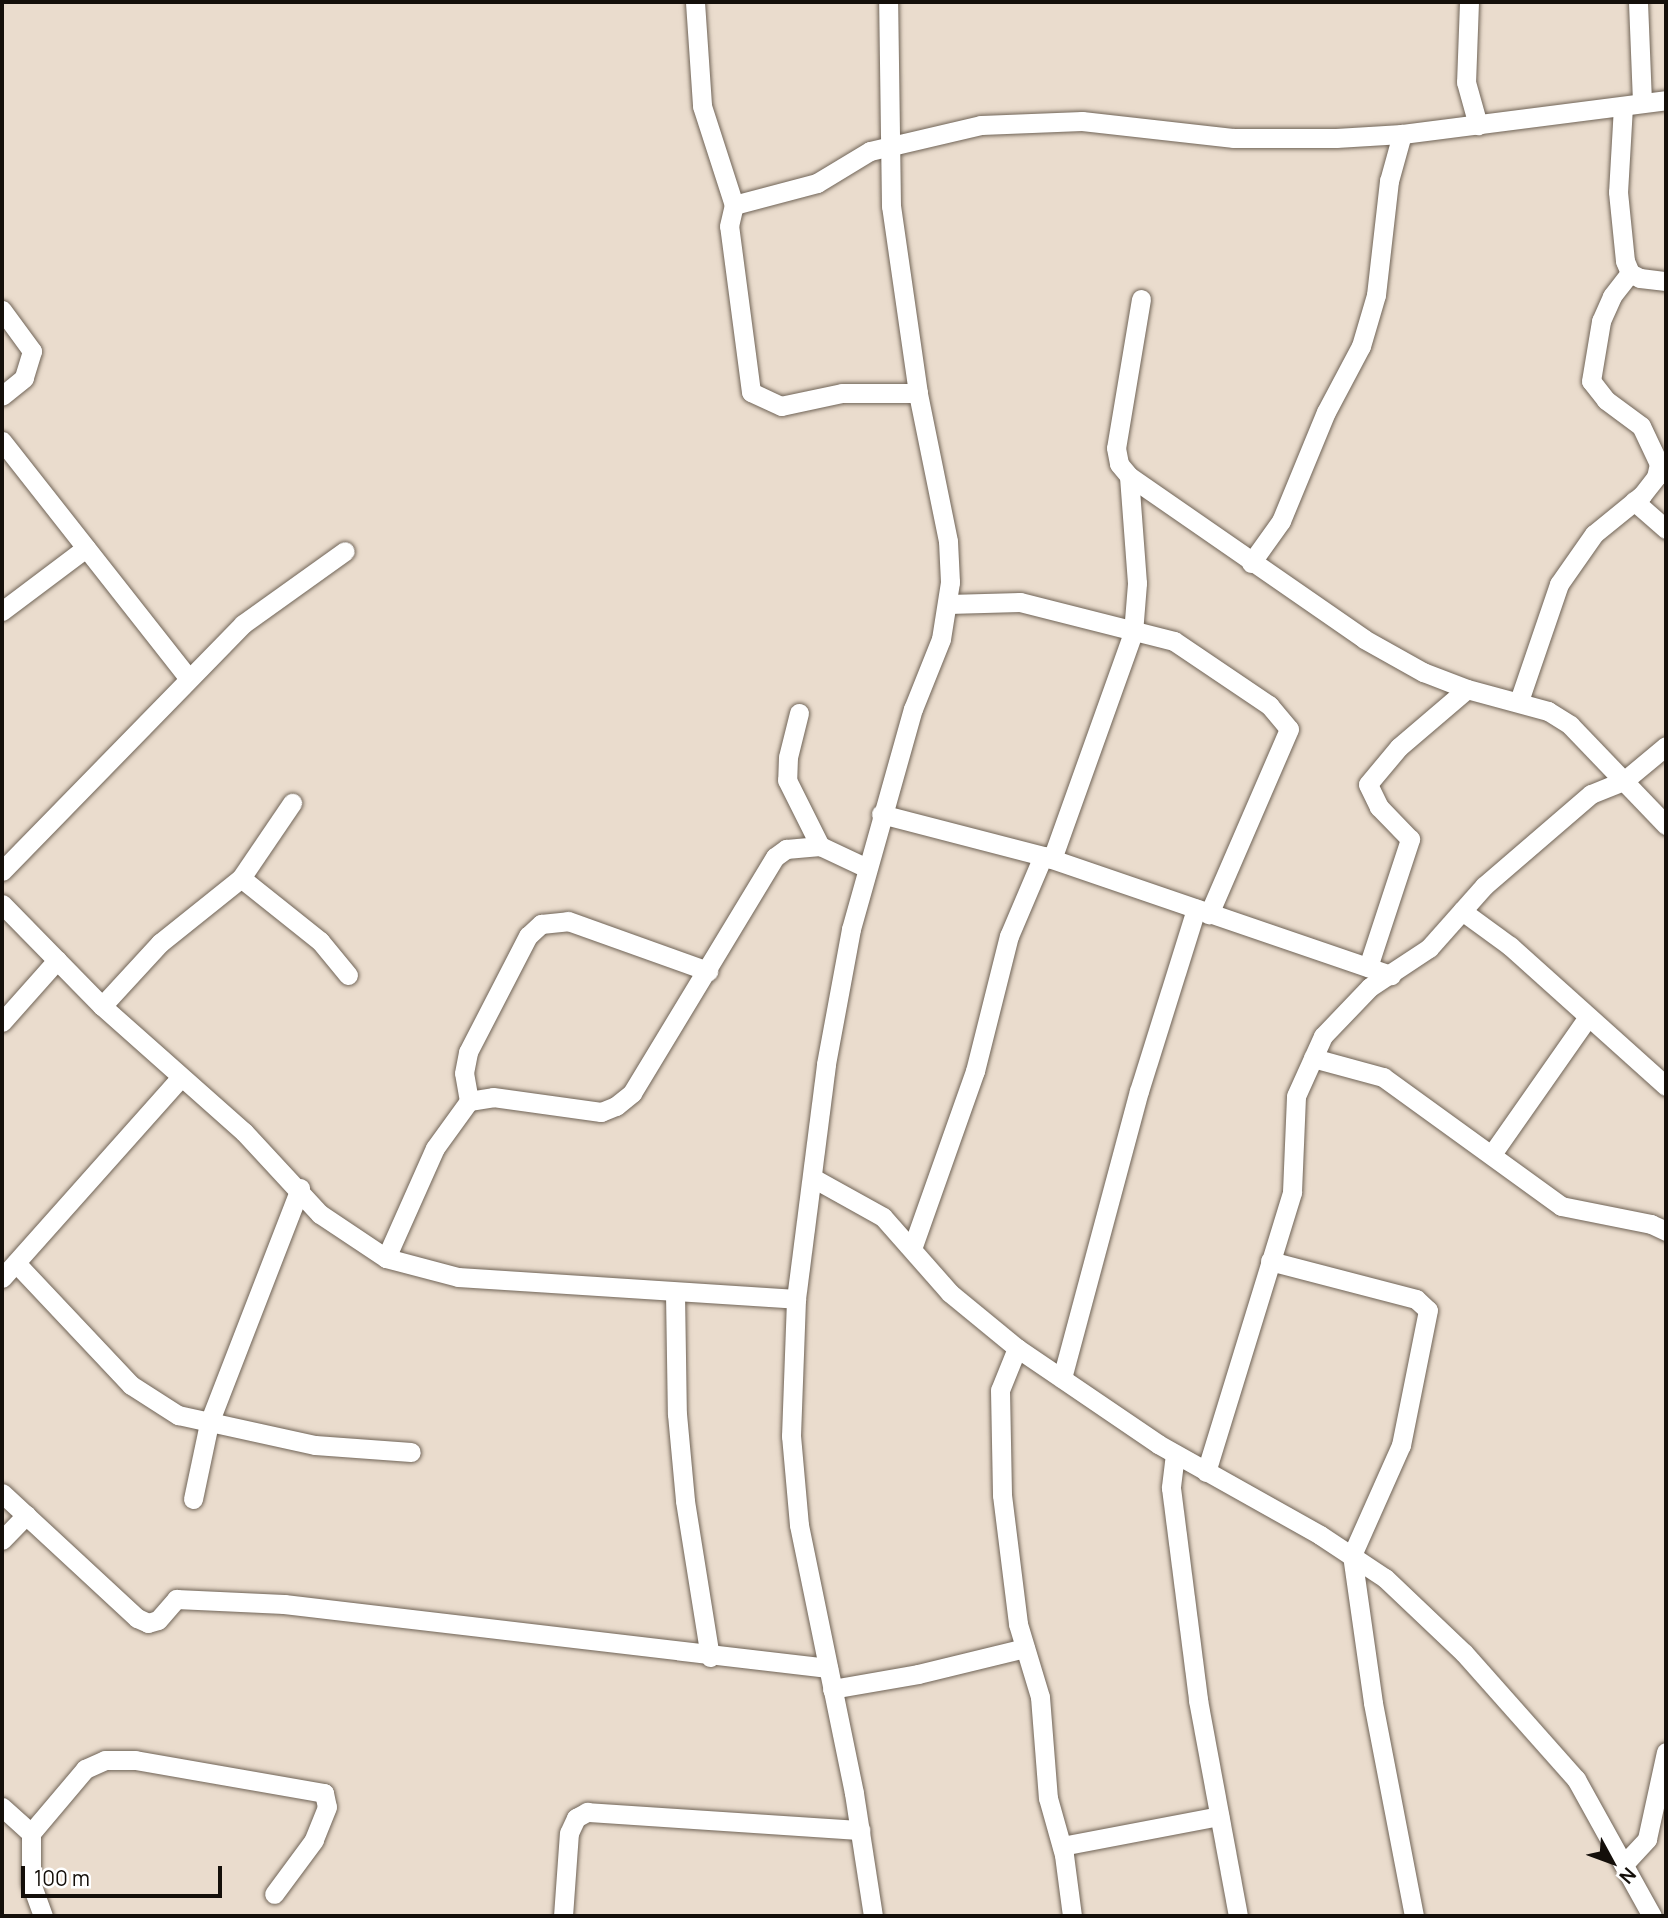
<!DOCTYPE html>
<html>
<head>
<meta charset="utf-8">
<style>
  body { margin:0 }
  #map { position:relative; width:1668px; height:1918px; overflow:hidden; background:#eadccd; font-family:Manrope,sans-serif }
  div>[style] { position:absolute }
  .roads { filter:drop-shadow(0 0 2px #706457) drop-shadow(0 0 2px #706457) }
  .minor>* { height:19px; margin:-9.5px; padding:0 9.5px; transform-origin:9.5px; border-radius:9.5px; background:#fff }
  span { translate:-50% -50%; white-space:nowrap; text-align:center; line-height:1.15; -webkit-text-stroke:5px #fff; paint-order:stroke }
  .frame { position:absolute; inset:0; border:4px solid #140f0a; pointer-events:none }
  .north { position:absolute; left:1577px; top:1827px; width:70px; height:70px; -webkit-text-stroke:5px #fff; paint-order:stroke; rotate:131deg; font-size:19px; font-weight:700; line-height:28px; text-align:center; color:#140f0a }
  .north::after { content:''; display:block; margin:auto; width:24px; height:32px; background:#140f0a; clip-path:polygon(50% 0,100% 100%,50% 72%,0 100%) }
  .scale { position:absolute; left:21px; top:1866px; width:201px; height:32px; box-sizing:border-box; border:4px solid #140f0a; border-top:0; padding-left:9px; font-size:21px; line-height:24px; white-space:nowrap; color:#140f0a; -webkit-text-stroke:5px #fff; paint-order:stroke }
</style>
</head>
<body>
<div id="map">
  <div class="roads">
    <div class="minor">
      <i style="left:695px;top:2px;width:104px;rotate:86.1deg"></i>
      <i style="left:702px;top:106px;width:104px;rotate:72.1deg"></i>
      <i style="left:1469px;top:2px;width:80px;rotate:92.1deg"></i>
      <i style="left:1466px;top:82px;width:45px;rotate:74.4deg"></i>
      <i style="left:1638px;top:2px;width:101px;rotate:87.7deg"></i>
      <i style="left:1623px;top:106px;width:86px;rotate:93.3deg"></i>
      <i style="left:1618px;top:192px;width:69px;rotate:84.2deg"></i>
      <i style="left:1625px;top:261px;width:13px;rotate:67deg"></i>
      <i style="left:1630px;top:273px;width:11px;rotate:27deg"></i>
      <i style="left:1640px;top:278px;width:26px;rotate:7deg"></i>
      <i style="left:1141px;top:299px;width:151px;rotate:99.5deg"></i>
      <i style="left:1116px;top:448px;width:16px;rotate:79deg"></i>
      <i style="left:1119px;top:464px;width:16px;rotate:50deg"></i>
      <i style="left:1129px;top:476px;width:286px;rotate:34.7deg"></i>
      <i style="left:1364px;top:639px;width:68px;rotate:29.2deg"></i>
      <i style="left:1423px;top:672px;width:47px;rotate:21.1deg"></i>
      <i style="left:1467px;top:689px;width:84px;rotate:15.2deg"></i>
      <i style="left:1548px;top:711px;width:26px;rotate:32deg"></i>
      <i style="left:1570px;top:725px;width:139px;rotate:46.2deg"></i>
      <i style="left:2px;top:310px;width:51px;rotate:53.8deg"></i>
      <i style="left:32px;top:351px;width:28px;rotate:107deg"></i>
      <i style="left:24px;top:378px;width:28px;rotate:141deg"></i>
      <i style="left:918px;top:393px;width:76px;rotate:180deg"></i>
      <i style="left:842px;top:393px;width:62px;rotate:168deg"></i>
      <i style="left:781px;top:406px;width:33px;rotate:-155deg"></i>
      <i style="left:751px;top:392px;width:167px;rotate:-97.5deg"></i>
      <i style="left:729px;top:226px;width:22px;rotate:-77deg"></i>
      <i style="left:734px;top:205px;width:86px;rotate:-14.8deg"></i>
      <i style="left:817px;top:183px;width:62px;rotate:-31.1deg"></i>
      <i style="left:870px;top:151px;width:114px;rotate:-13.2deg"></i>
      <i style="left:981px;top:125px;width:101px;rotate:-2.3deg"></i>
      <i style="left:1082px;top:121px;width:153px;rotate:6.4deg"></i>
      <i style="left:1234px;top:138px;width:102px"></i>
      <i style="left:1336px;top:138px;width:66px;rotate:-3.5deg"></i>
      <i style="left:1402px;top:134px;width:266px;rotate:-7.3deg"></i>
      <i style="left:2px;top:441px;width:300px;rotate:51.8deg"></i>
      <i style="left:1634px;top:501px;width:43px;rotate:41.2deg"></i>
      <i style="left:1251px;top:563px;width:52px;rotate:-54.5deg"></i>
      <i style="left:1281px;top:521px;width:118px;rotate:-67.6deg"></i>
      <i style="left:1326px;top:412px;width:75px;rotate:-62.1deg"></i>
      <i style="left:1361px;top:346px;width:53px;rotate:-73.6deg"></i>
      <i style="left:1376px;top:295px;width:115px;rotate:-83.5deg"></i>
      <i style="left:1389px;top:181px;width:49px;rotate:-74.5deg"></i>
      <i style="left:948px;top:604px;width:72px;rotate:-1.6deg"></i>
      <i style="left:1020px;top:602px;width:159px;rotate:14.2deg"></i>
      <i style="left:1174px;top:641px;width:115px;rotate:34deg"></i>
      <i style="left:1269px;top:705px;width:31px;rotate:50deg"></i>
      <i style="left:1289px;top:729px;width:202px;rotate:113.4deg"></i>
      <i style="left:2px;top:611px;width:105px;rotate:-36.9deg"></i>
      <i style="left:1519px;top:701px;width:124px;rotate:-71.1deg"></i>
      <i style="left:1559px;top:584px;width:61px;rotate:-55deg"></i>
      <i style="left:1594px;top:534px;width:62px;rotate:-39.1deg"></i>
      <i style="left:1642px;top:495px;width:23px;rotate:-52deg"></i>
      <i style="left:1656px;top:477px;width:13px;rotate:-77deg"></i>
      <i style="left:1659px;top:464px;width:42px;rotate:-115.3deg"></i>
      <i style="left:1641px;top:426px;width:44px;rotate:-143.4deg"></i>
      <i style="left:1606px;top:400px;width:24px;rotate:-128deg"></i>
      <i style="left:1591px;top:381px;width:61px;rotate:-80.5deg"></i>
      <i style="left:1601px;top:321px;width:27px;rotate:-66deg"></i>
      <i style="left:1612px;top:296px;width:29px;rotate:-52deg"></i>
      <i style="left:799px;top:713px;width:45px;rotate:104deg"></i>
      <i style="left:788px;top:757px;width:23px;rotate:92deg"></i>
      <i style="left:787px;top:780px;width:74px;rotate:63.4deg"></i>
      <i style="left:881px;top:814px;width:167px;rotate:14.5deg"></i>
      <i style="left:1043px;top:856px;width:368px;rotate:18.9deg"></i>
      <i style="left:1052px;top:859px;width:240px;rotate:-70.3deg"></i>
      <i style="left:1133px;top:633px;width:50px;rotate:-85.4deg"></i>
      <i style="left:1137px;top:583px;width:107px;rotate:-94.3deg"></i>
      <i style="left:2px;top:871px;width:345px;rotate:-45.7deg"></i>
      <i style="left:243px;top:624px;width:125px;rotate:-35.6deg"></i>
      <i style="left:241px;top:878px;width:101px;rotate:38.6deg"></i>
      <i style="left:320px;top:941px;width:44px;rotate:50.5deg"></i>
      <i style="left:2px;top:904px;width:143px;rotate:45.6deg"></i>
      <i style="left:102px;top:1006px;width:190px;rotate:41.6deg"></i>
      <i style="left:244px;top:1132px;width:112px;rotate:47.2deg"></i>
      <i style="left:320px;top:1214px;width:79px;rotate:33.7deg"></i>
      <i style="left:386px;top:1258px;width:74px;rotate:14.8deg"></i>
      <i style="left:458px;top:1277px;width:339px;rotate:3.7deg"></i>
      <i style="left:1462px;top:911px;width:59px;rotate:36.1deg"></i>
      <i style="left:1510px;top:946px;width:210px;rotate:41.9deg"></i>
      <i style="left:1368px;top:967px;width:135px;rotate:-71.8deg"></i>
      <i style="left:1410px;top:839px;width:45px;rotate:-134.1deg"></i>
      <i style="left:1379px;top:807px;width:25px;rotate:-116deg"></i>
      <i style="left:1368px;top:784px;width:48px;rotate:-50deg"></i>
      <i style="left:1399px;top:747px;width:89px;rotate:-40.5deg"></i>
      <i style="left:102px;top:1006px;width:86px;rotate:-47.4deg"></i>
      <i style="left:160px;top:943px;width:104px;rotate:-38.7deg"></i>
      <i style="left:241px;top:878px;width:91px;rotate:-55.8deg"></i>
      <i style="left:2px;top:1022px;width:83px;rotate:-48.4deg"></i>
      <i style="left:1313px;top:1058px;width:73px;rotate:15.2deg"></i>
      <i style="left:1383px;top:1077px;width:220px;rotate:35.9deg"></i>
      <i style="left:1561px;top:1206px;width:92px;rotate:11.3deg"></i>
      <i style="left:1651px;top:1224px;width:17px;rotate:25deg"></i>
      <i style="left:469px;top:1101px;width:28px;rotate:-100deg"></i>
      <i style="left:464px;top:1073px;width:21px;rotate:-79deg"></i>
      <i style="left:468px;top:1052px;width:131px;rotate:-62.7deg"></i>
      <i style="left:528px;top:936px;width:18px;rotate:-43deg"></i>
      <i style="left:541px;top:924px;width:27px;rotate:-6deg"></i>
      <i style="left:568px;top:921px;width:149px;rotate:19.7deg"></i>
      <i style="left:1492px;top:1154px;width:167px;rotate:-55deg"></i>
      <i style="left:813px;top:1178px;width:80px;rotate:29.1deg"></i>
      <i style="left:883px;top:1217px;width:101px;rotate:48.6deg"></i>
      <i style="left:950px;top:1293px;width:87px;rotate:39.4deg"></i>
      <i style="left:1017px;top:1348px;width:171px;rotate:34.2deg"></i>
      <i style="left:1158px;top:1444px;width:186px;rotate:29.3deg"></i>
      <i style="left:1320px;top:1535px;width:78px;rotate:33.5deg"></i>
      <i style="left:1385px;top:1578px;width:109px;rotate:43.5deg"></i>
      <i style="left:1464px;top:1653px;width:169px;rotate:48.4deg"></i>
      <i style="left:1576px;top:1779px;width:157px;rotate:61deg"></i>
      <i style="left:913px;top:1246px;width:186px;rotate:-70.5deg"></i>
      <i style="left:975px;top:1071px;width:139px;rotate:-75.9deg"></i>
      <i style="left:1009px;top:936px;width:87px;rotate:-67deg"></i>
      <i style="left:386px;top:1258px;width:120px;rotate:-66deg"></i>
      <i style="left:435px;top:1148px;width:58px;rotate:-54.1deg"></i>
      <i style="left:469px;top:1101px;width:24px;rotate:-9deg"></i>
      <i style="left:493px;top:1097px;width:109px;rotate:7.9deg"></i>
      <i style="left:601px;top:1112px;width:16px;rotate:-22deg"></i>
      <i style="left:616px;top:1106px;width:21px;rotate:-39deg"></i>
      <i style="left:632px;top:1093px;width:276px;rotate:-58.8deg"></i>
      <i style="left:775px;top:857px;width:14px;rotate:-36deg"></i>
      <i style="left:786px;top:849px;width:34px;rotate:-5deg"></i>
      <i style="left:820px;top:846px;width:52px;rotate:25.1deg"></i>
      <i style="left:1270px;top:1261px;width:151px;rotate:14.6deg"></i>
      <i style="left:1416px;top:1299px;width:16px;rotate:43deg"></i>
      <i style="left:1428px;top:1310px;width:138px;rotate:101.3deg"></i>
      <i style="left:1401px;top:1445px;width:120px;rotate:114deg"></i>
      <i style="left:1352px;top:1555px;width:149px;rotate:81.9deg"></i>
      <i style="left:1373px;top:1703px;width:217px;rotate:79.1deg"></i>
      <i style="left:16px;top:1263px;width:168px;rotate:46.7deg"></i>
      <i style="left:131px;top:1385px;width:56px;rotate:32.6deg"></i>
      <i style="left:178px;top:1415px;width:140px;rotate:12.4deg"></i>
      <i style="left:315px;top:1445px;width:96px;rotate:4.2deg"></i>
      <i style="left:2px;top:1278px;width:269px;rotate:-48.3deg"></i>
      <i style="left:675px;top:1293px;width:121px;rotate:89.1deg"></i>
      <i style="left:677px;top:1414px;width:87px;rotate:84.7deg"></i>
      <i style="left:685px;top:1501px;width:158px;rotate:80.9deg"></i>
      <i style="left:1017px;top:1348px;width:45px;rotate:112deg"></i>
      <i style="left:1000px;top:1390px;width:105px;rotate:88.9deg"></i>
      <i style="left:1002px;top:1495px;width:130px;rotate:82.9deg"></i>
      <i style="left:1018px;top:1624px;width:76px;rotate:73.2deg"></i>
      <i style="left:1040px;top:1697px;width:101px;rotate:85.5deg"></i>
      <i style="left:1048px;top:1798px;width:59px;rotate:74.3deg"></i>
      <i style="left:1064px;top:1855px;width:62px;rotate:82.5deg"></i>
      <i style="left:1062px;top:1378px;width:297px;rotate:-75deg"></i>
      <i style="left:1139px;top:1091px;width:191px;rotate:-72.6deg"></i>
      <i style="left:1175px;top:1454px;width:34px;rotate:97deg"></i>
      <i style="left:1171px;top:1488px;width:214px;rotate:82.7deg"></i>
      <i style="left:1198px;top:1700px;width:220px;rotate:79.5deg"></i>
      <i style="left:1206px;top:1472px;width:293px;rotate:-72.9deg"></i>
      <i style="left:1292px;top:1192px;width:96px;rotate:-87.6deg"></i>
      <i style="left:1296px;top:1096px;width:66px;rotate:-65.8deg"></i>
      <i style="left:1323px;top:1036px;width:68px;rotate:-46.2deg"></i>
      <i style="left:1370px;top:987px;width:71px;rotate:-33.5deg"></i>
      <i style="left:1429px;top:948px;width:83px;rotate:-48.4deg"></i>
      <i style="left:1484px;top:886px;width:141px;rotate:-40.7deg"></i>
      <i style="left:1591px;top:794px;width:37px;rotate:-22deg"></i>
      <i style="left:1625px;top:780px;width:53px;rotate:-39.7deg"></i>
      <i style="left:2px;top:1493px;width:184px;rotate:42.8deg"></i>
      <i style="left:137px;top:1618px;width:12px;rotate:24deg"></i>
      <i style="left:148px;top:1623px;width:10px;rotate:-17deg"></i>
      <i style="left:158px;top:1620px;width:28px;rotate:-49deg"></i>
      <i style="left:176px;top:1599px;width:108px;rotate:2.7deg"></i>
      <i style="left:284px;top:1604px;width:548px;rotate:6.71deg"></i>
      <i style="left:193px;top:1499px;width:78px;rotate:-78.1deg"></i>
      <i style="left:209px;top:1423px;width:252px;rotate:-68.8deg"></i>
      <i style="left:2px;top:1540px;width:35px;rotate:-46deg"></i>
      <i style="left:832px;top:1689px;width:87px;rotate:-9.9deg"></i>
      <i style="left:918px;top:1674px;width:110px;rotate:-13.7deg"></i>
      <i style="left:2px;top:1807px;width:39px;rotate:42deg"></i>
      <i style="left:1062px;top:1846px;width:160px;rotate:-10.8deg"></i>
      <i style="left:1624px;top:1864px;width:34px;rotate:-47deg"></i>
      <i style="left:1647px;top:1839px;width:89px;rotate:-77.7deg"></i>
      <i style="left:43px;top:1916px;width:35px;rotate:-110deg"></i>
      <i style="left:31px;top:1883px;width:50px;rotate:-90deg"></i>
      <i style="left:31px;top:1833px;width:84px;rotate:-49.8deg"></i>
      <i style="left:85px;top:1769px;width:22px;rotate:-24deg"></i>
      <i style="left:105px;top:1760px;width:30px"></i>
      <i style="left:135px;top:1760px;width:192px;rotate:9.9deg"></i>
      <i style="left:324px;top:1793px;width:14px;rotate:78deg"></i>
      <i style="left:327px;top:1807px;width:35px;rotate:112deg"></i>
      <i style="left:314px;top:1840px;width:67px;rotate:126.5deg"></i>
      <i style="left:563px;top:1916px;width:83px;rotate:-85.9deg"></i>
      <i style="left:569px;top:1833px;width:17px;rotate:-65deg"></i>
      <i style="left:576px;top:1818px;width:13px;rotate:-29deg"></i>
      <i style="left:587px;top:1812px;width:274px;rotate:3.8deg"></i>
      <i style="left:873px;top:1916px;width:124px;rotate:-98.8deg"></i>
      <i style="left:854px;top:1793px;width:274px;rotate:-101.6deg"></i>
      <i style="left:799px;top:1525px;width:89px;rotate:-95.1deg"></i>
      <i style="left:791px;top:1436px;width:137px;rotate:-87.9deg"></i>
      <i style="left:796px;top:1299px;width:237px;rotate:-82.7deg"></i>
      <i style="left:826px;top:1064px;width:137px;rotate:-79.5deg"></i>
      <i style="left:851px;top:929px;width:229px;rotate:-74.3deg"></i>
      <i style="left:913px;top:709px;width:75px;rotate:-68.2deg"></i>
      <i style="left:941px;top:639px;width:58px;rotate:-81deg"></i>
      <i style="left:950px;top:582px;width:41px;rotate:-92.8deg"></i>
      <i style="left:948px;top:541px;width:151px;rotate:-101.5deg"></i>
      <i style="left:918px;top:393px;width:189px;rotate:-98.2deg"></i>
      <i style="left:891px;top:206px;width:204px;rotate:-90.8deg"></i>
    </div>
  </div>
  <div class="frame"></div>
  <div class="north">N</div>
  <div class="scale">100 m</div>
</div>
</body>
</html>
